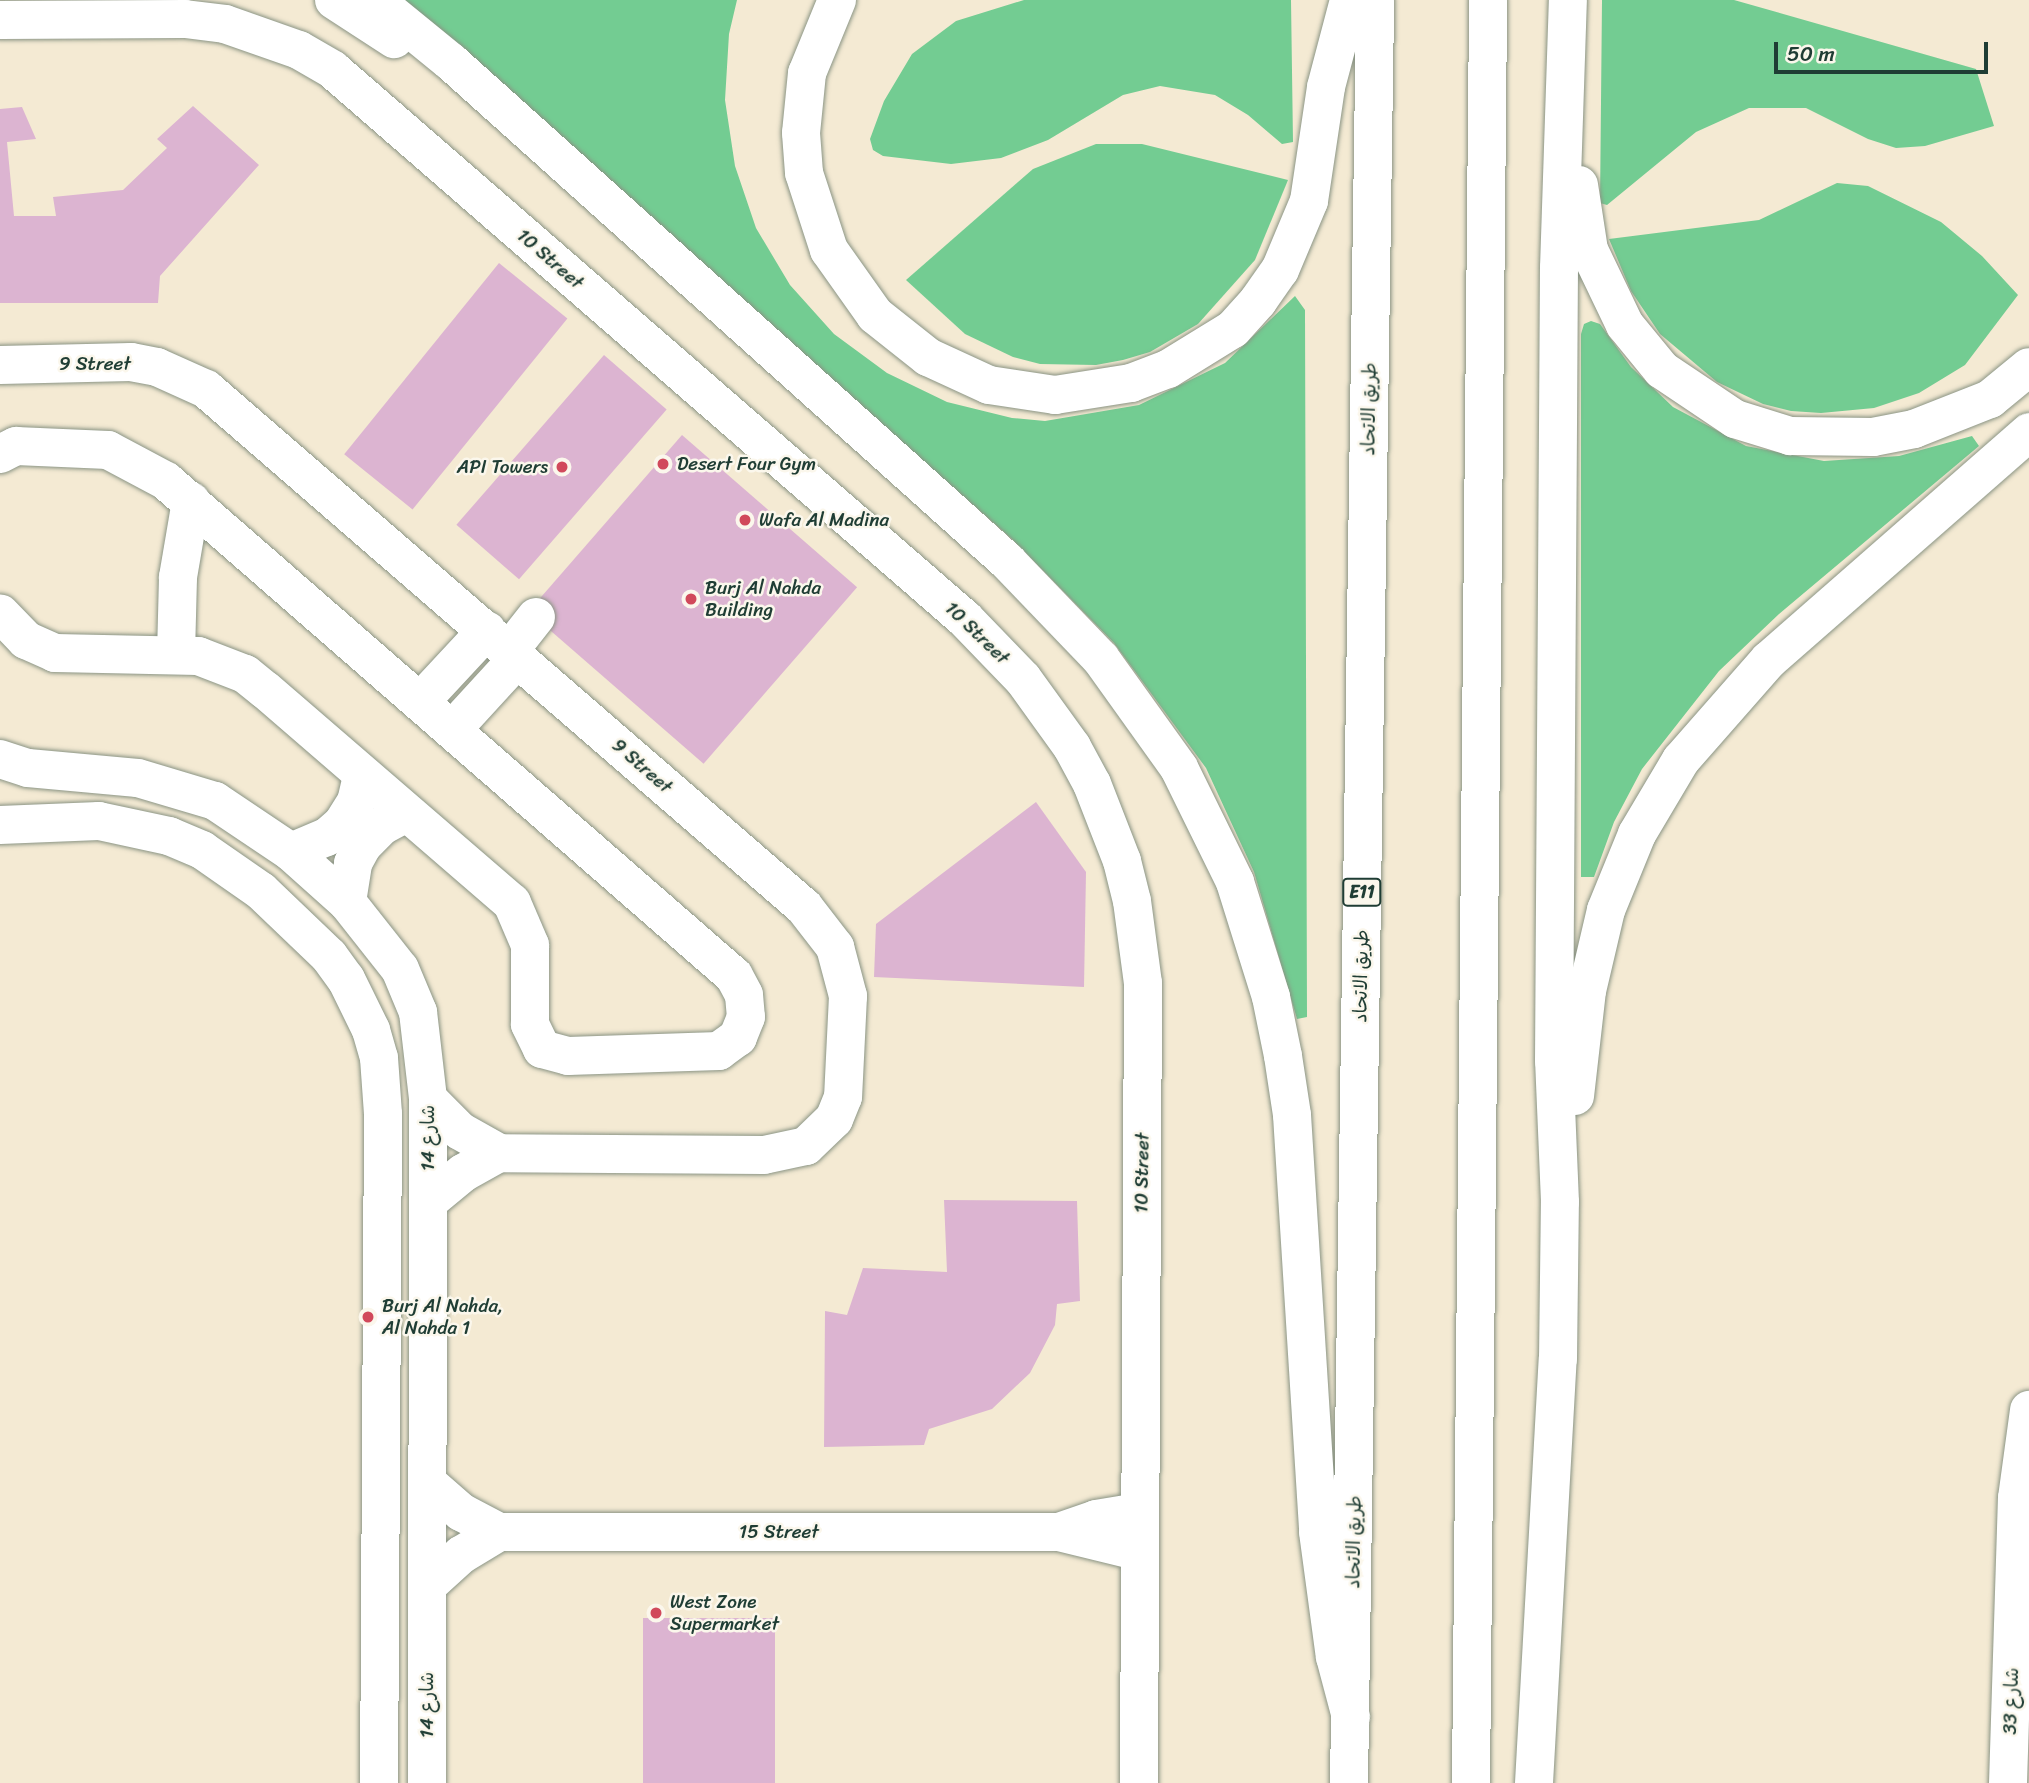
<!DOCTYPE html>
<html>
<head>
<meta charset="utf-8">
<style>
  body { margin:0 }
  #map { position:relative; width:2029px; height:1783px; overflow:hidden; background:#f4ead3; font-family:Sriracha,"Playpen Sans Arabic",sans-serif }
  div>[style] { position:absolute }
  .green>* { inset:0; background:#73cc92 }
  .building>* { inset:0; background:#dcb4d1; transform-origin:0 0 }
  .roads { filter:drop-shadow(0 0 2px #8a9484) drop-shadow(0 0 2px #8a9484) }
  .minor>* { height:38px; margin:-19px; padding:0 19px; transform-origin:19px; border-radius:19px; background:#fff }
  .highway>* { height:38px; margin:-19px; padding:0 19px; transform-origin:19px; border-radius:19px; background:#fff }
  .dots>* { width:19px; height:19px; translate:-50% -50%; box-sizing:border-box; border:4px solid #fbf7ec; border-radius:50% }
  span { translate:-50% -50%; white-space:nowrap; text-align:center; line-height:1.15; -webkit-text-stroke:5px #fbf7ec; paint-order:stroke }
  .shield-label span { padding:2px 5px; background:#fbf7ec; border:2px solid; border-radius:5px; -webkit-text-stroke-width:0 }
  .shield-label { font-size:18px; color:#1f3d34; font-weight:700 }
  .street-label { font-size:19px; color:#1f3d34 }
  .poi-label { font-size:19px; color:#1f3d34 }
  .left { translate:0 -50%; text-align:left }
  .right { translate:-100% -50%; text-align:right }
  .scale { position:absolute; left:1774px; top:42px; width:214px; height:32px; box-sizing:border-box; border:4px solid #1f3d34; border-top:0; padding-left:9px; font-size:21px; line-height:24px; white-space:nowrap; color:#1f3d34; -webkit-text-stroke:5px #fbf7ec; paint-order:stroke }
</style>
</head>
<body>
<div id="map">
  <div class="green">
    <i style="clip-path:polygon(398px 0,737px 0,729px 34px,725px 100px,735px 166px,756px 228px,790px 285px,834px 334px,887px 373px,947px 402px,1012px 418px,1045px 421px,1139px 405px,1225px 363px,1295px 296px,1305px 310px,1307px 1017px,1297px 1019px,1254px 872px,1206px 768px,1114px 643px,1012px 539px)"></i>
    <i style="clip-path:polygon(1024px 0,1291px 0,1293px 142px,1282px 144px,1248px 115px,1215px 95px,1160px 86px,1123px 95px,1048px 140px,1001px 158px,951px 164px,883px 156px,873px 150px,870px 139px,884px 101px,912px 54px,956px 21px)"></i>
    <i style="clip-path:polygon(1602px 0,1734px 0,1976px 69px,1994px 126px,1925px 146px,1896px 148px,1868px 139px,1806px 108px,1749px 108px,1696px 132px,1607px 205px,1600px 203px)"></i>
    <i style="clip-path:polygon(1096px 144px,1142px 144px,1288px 180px,1255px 260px,1198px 324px,1150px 352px,1123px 360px,1096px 365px,1040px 364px,1013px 357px,965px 334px,906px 280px,1033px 169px)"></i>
    <i style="clip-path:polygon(1837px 183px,1868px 186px,1941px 222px,1982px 256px,2018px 295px,1965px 365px,1919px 393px,1874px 408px,1821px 413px,1791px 411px,1763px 404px,1717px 382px,1660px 334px,1631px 291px,1609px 239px,1759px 220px)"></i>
    <i style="clip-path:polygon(1591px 321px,1600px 324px,1631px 367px,1673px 407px,1746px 446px,1824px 461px,1899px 456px,1972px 436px,1979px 446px,1779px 614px,1719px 671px,1642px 769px,1614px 822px,1594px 877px,1581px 877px,1581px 334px,1584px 324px)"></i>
  </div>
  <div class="building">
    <i style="clip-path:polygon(193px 106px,259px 165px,160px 276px,158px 303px,0 303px,0 109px,22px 107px,36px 139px,7px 142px,14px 216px,56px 216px,53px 197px,123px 190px,167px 148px,157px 139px)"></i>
    <i style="left:499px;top:263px;width:88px;height:246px;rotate:39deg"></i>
    <i style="left:604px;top:355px;width:83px;height:225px;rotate:41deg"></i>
    <i style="left:682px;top:435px;width:232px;height:234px;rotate:41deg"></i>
    <i style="clip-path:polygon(1036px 802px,1086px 872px,1084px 987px,874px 977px,876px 924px)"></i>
    <i style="clip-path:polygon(944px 1200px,1077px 1201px,1080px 1301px,1057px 1304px,1055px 1325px,1030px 1373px,992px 1409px,929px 1429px,924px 1445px,824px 1447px,825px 1311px,847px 1315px,863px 1268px,947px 1272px)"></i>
    <i style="left:643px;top:1618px;width:132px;height:165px"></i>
  </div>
  <div class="roads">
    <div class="minor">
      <i style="left:0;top:20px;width:185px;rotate:-0.3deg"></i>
      <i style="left:185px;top:19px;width:40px;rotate:7.1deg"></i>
      <i style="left:225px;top:24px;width:78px;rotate:19.4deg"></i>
      <i style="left:299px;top:50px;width:39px;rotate:30deg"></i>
      <i style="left:333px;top:70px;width:837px;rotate:40.98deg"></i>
      <i style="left:965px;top:619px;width:83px;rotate:46deg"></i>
      <i style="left:1023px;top:679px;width:84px;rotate:54.2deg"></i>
      <i style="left:1072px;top:747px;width:42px;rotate:61.6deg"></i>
      <i style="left:1092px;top:784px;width:83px;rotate:68.7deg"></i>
      <i style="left:1122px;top:861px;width:41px;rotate:76deg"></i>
      <i style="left:1132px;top:901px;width:83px;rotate:82.4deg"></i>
      <i style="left:1143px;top:983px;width:800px;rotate:90.29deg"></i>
      <i style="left:0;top:365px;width:131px;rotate:-1.3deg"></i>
      <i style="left:131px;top:362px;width:26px;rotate:11deg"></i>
      <i style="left:157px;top:367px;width:54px;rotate:24.2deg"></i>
      <i style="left:206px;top:389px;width:791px;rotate:40.9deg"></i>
      <i style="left:804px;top:907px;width:51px;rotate:52.2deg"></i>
      <i style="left:835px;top:947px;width:51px;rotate:75.1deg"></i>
      <i style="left:848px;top:996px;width:101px;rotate:92.8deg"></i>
      <i style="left:843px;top:1097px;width:24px;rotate:112deg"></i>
      <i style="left:834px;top:1119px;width:39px;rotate:136deg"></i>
      <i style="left:806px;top:1146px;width:43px;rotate:167.9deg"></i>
      <i style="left:764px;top:1155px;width:265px;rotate:-179.6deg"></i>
      <i style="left:499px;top:1153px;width:41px;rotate:150.9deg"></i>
      <i style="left:463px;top:1173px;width:44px;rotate:140.5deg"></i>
      <i style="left:0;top:454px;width:18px;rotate:-27deg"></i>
      <i style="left:16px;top:446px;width:92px;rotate:2.5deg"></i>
      <i style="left:108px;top:450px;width:66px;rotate:28.1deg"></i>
      <i style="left:166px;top:481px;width:753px;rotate:41.07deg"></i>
      <i style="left:734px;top:976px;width:21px;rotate:62deg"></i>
      <i style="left:744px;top:995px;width:22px;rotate:85deg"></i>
      <i style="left:746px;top:1017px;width:22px;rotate:112deg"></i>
      <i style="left:738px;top:1037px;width:24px;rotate:144deg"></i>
      <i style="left:719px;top:1051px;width:151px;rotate:178.1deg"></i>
      <i style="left:568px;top:1056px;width:27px;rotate:-165deg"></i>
      <i style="left:542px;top:1049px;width:28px;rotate:-116deg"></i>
      <i style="left:530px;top:1024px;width:79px;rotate:-90deg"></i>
      <i style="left:530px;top:945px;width:46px;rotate:-113.2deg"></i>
      <i style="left:512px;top:903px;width:326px;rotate:-139.2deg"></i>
      <i style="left:265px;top:690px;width:26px;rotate:-141deg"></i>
      <i style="left:245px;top:674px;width:50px;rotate:-159deg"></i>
      <i style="left:198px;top:656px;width:143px;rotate:-178.8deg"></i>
      <i style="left:55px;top:653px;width:32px;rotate:-156deg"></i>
      <i style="left:26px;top:640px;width:37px;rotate:-134deg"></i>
      <i style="left:510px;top:650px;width:42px;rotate:-51.8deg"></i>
      <i style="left:176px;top:654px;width:77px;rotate:-88.5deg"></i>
      <i style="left:178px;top:577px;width:77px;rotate:-80.3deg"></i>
      <i style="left:420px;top:702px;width:98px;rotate:-47.1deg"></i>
      <i style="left:452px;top:730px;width:98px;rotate:-47.5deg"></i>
      <i style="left:0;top:759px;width:29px;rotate:18deg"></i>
      <i style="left:28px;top:768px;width:110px;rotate:5.2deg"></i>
      <i style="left:138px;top:778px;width:80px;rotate:16.6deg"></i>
      <i style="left:215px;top:801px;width:92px;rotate:33.9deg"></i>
      <i style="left:291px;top:852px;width:75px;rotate:41.8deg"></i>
      <i style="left:347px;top:902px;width:85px;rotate:51.7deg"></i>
      <i style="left:400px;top:969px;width:47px;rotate:67.3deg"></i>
      <i style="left:418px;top:1012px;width:88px;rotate:83.4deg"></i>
      <i style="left:428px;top:1099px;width:684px;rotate:90.08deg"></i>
      <i style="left:0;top:825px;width:99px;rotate:-2.3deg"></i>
      <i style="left:99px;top:821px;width:72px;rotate:12.1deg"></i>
      <i style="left:169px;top:836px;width:36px;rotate:23deg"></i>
      <i style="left:202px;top:850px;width:72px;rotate:34.8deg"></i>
      <i style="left:261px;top:891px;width:94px;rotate:43.7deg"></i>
      <i style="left:329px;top:956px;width:29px;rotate:54deg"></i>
      <i style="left:346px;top:979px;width:57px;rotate:63.9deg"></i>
      <i style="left:371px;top:1030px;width:29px;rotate:74deg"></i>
      <i style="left:379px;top:1058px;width:56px;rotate:85.9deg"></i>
      <i style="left:383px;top:1114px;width:669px;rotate:90.34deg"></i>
      <i style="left:291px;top:852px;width:39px;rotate:-23deg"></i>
      <i style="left:327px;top:837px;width:20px;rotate:-41deg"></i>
      <i style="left:342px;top:824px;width:26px;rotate:-58deg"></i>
      <i style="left:356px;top:802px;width:26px;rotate:-77deg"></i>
      <i style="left:347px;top:902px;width:39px;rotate:-81deg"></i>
      <i style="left:353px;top:863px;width:21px;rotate:-61deg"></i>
      <i style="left:363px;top:845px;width:27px;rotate:-45deg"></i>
      <i style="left:382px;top:826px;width:26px;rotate:-28deg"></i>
      <i style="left:428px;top:1099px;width:45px;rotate:45deg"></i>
      <i style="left:460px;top:1131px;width:45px;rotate:29.4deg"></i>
      <i style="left:429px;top:1484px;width:43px;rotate:41.2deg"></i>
      <i style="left:461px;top:1512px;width:43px;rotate:27.8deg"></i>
      <i style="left:499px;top:1532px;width:560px"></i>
      <i style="left:1059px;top:1532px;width:80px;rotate:13.7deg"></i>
      <i style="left:1059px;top:1532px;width:39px;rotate:-19deg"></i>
      <i style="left:1096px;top:1519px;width:43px;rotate:-9.5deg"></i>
      <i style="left:428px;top:1585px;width:45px;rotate:-42.3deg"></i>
      <i style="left:461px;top:1555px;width:44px;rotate:-31.2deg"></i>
      <i style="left:2008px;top:1783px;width:285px;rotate:-88.2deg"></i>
      <i style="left:2017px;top:1498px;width:89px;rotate:-82.2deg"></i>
    </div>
    <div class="highway">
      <i style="left:334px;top:0;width:72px;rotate:33deg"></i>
      <i style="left:375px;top:0;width:98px;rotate:39.2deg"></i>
      <i style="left:451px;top:62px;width:748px;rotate:41.91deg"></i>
      <i style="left:1008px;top:562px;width:134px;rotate:46.2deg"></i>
      <i style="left:1101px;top:659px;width:134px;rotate:54.4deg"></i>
      <i style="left:1179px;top:768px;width:127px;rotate:63.8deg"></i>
      <i style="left:1235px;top:882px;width:121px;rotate:72.6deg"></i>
      <i style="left:1271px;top:997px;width:60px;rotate:78.5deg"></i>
      <i style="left:1283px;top:1056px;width:60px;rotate:81.3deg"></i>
      <i style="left:1292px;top:1115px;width:418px;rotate:86.4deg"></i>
      <i style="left:1318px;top:1532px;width:126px;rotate:82.3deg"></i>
      <i style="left:1335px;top:1657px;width:62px;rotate:75.1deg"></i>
      <i style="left:837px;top:0;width:79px;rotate:112.3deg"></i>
      <i style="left:807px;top:73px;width:60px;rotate:95.7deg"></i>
      <i style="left:801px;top:133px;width:40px;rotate:85.7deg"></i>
      <i style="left:804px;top:173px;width:81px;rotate:72deg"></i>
      <i style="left:829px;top:250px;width:80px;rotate:54.7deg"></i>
      <i style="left:875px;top:315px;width:68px;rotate:38.4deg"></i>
      <i style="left:928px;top:357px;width:67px;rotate:24.7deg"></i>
      <i style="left:989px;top:385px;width:67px;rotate:8.6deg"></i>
      <i style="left:1055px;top:395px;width:77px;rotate:-9deg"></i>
      <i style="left:1131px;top:383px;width:40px;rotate:-21deg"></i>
      <i style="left:1168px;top:369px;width:76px;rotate:-31.6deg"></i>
      <i style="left:1233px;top:329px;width:38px;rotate:-48deg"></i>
      <i style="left:1258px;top:301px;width:38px;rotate:-55deg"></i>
      <i style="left:1280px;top:270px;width:75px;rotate:-67.2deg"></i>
      <i style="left:1309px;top:201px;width:115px;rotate:-81.5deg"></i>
      <i style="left:1326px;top:87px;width:90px;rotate:-75.2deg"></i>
      <i style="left:1579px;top:185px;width:66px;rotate:81.3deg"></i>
      <i style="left:1589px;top:250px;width:83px;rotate:64.4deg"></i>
      <i style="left:1625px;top:325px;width:58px;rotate:50.6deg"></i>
      <i style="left:1662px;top:370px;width:88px;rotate:33.9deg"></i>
      <i style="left:1735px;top:419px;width:58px;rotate:17.2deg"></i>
      <i style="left:1790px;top:436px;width:83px;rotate:0.7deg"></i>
      <i style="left:1873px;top:437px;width:42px;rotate:-11deg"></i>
      <i style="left:1914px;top:429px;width:82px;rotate:-21.5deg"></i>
      <i style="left:1990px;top:399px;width:50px;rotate:-39.4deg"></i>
      <i style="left:1575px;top:1096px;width:106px;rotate:-83.5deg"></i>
      <i style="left:1587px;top:991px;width:83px;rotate:-76.8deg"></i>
      <i style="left:1606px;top:910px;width:82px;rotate:-67.8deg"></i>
      <i style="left:1637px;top:834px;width:86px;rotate:-59.3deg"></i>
      <i style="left:1681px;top:760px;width:133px;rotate:-48.7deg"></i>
      <i style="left:1769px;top:660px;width:346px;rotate:-41.2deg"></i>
      <i style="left:1349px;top:1783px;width:1783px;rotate:-89.16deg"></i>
      <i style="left:1471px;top:1783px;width:1783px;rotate:-89.45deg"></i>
      <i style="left:1534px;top:1783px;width:425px;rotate:-86.8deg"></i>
      <i style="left:1558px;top:1359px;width:157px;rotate:-89.3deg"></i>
      <i style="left:1560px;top:1202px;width:141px;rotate:-92.4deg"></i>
      <i style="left:1554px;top:1061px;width:793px;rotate:-89.64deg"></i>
      <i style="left:1559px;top:268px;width:268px;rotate:-88.1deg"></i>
    </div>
  </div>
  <div class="dots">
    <i style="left:663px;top:464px;background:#d1495b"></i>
    <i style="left:562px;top:467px;background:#d1495b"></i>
    <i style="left:745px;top:520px;background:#d1495b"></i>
    <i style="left:691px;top:599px;background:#d1495b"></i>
    <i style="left:368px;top:1317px;background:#d1495b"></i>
    <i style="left:656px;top:1613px;background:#d1495b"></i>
  </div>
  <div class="shield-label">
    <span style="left:1362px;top:892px">E11</span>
  </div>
  <div class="street-label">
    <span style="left:550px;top:259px;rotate:41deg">10 Street</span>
    <span style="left:95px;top:364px">9 Street</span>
    <span style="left:1369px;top:409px;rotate:-89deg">طريق الاتحاد</span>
    <span style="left:977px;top:633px;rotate:44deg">10 Street</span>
    <span style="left:642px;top:766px;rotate:41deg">9 Street</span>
    <span style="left:1361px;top:976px;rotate:-89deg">طريق الاتحاد</span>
    <span style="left:428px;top:1138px;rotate:-90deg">شارع 14</span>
    <span style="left:1142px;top:1173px;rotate:-89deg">10 Street</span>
    <span style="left:779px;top:1532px">15 Street</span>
    <span style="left:1354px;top:1542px;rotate:-89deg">طريق الاتحاد</span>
    <span style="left:2011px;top:1701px;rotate:-88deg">شارع 33</span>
    <span style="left:427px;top:1705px;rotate:-90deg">شارع 14</span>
  </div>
  <div class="poi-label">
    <span class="left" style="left:677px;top:464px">Desert Four Gym</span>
    <span class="right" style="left:548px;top:467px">API Towers</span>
    <span class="left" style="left:759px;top:520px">Wafa Al Madina</span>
    <span class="left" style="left:705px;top:599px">Burj Al Nahda<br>Building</span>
    <span class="left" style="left:382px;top:1317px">Burj Al Nahda,<br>Al Nahda 1</span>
    <span class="left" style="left:670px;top:1613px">West Zone<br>Supermarket</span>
  </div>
  <div class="scale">50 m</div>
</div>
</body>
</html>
